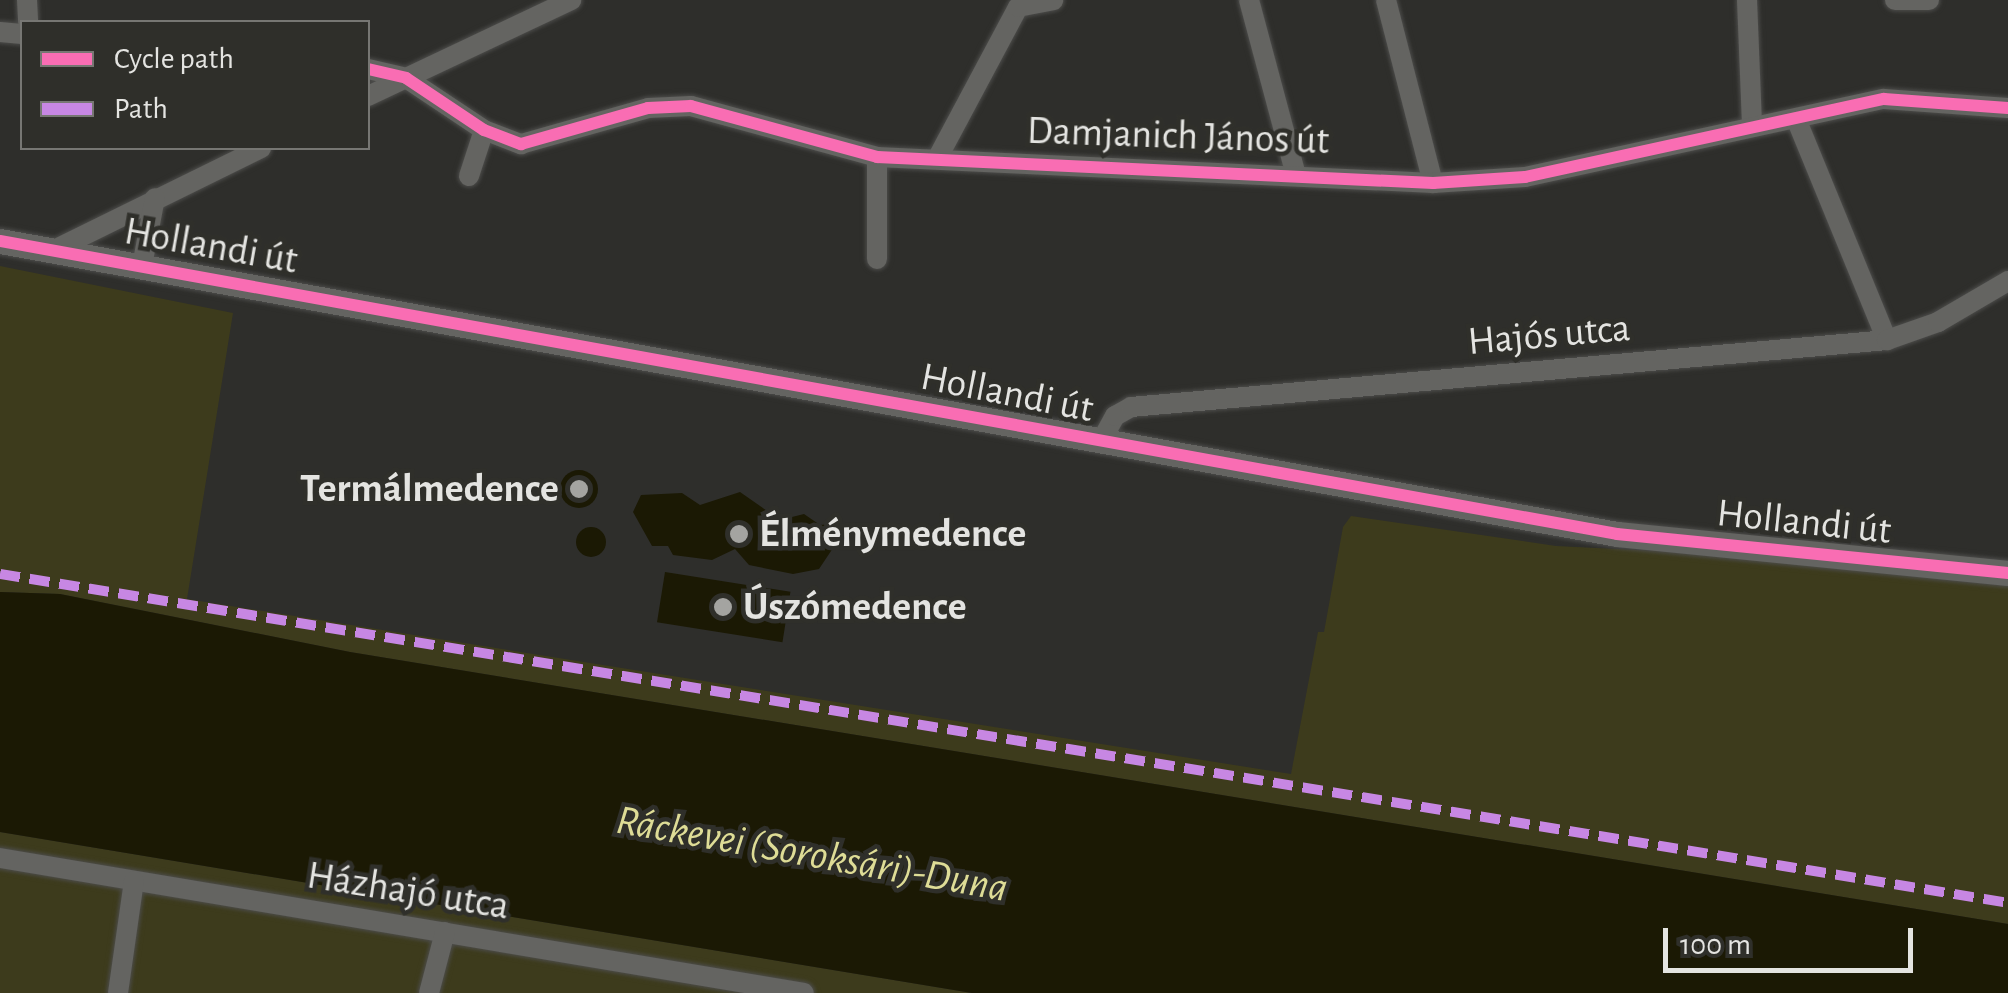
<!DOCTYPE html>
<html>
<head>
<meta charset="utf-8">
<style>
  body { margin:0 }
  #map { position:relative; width:2008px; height:993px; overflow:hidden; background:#2e2e2b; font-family:"Alegreya Sans",sans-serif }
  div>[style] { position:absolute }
  .green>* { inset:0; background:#3d3b1c }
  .water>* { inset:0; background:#1b1904; transform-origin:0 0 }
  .round { border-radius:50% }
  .roads { filter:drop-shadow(0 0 2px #4c4c4a) drop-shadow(0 0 2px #4c4c4a) }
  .minor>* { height:20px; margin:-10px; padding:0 10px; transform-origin:10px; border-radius:10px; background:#646461 }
  .tertiary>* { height:25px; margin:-12.5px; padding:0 12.5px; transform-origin:12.5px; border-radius:12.5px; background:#646461 }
  .quiet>* { height:10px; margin-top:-5px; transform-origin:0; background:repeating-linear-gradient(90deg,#c787e3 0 20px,transparent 0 30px) }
  .cycleway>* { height:12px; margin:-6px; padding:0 6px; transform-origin:6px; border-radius:6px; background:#f96db3 }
  .dots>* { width:28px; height:28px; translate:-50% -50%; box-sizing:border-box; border:5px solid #2f2f2a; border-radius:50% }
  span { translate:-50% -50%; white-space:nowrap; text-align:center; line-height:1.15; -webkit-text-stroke:9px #2f2f2a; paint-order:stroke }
  .street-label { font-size:40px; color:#e4e4e1 }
  .poi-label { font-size:40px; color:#e4e4e1; font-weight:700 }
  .right { translate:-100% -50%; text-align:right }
  .left { translate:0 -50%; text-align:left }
  .water-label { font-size:42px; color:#dedc96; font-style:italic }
  .legend { position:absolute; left:20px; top:20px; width:350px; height:130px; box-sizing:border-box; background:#2f2f2a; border:2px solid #777773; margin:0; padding:12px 18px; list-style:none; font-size:30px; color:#e4e4e1 }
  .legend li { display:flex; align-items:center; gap:20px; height:50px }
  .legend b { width:50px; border:2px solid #777773 }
  .scale { position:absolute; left:1663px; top:928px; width:250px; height:45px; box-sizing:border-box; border:5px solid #e4e4e1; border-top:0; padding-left:12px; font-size:30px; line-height:35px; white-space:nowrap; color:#e4e4e1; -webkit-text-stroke:8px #2f2f2a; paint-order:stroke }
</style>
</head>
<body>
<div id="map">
  <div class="green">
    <i style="clip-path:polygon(0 266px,233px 313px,187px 599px,1291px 774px,1318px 632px,1324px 632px,1343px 527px,1351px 516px,1556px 546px,2008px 568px,2008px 924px,350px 652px,60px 594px,0 592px)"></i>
    <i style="clip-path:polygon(0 832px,972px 993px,0 993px)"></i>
  </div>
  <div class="water">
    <i class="round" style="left:560px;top:470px;width:38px;height:38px"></i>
    <i style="clip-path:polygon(740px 492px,780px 520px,804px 514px,820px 525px,833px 524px,837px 542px,819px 569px,793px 574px,749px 565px,735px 549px,712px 560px,673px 555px,668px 546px,652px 546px,633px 512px,641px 495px,682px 493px,700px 505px)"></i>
    <i class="round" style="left:576px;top:527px;width:30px;height:30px"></i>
    <i style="left:665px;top:572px;width:127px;height:51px;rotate:9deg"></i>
    <i style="clip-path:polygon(0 592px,60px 594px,350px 652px,2008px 924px,2008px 993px,972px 993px,0 832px)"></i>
  </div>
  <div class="roads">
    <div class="minor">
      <i style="left:27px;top:0;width:22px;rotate:87deg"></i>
      <i style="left:1249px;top:0;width:178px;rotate:75deg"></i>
      <i style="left:1386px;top:0;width:189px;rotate:75.6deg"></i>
      <i style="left:1747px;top:0;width:126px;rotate:87.7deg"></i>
      <i style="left:1895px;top:0;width:34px"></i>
      <i style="left:0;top:32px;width:22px;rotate:5deg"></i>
      <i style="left:368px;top:69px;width:39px;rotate:13deg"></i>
      <i style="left:406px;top:78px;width:94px;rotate:33.7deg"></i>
      <i style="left:484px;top:130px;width:40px;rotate:21deg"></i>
      <i style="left:521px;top:144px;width:132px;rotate:-15.8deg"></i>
      <i style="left:648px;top:108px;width:43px;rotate:-2.7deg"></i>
      <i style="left:691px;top:106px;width:193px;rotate:15.3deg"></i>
      <i style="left:877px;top:157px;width:557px;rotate:2.68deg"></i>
      <i style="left:1433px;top:183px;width:92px;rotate:-3.7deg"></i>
      <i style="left:1525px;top:177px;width:367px;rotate:-12.3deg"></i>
      <i style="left:1884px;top:99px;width:124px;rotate:4.2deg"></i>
      <i style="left:368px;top:96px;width:225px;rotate:-25.3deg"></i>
      <i style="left:1797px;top:121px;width:237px;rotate:67.7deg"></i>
      <i style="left:937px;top:159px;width:172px;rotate:-61.9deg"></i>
      <i style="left:1018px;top:7px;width:36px;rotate:-11deg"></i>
      <i style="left:469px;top:176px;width:48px;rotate:-71.9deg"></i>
      <i style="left:52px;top:251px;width:233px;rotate:-26.2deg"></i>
      <i style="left:877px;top:259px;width:102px;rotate:-90deg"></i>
      <i style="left:142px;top:266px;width:69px;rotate:-79.2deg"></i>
      <i style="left:1100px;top:443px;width:31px;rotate:-61deg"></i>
      <i style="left:1115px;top:416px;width:18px;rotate:-29deg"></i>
      <i style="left:1131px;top:407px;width:759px;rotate:-5.06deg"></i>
      <i style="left:1887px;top:340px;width:54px;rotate:-19.4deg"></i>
      <i style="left:1938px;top:322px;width:81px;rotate:-30.4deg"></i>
      <i style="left:0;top:858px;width:815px;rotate:9.53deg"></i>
      <i style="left:118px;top:993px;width:113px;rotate:-81.9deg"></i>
      <i style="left:429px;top:993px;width:63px;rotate:-75.3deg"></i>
    </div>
    <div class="tertiary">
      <i style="left:0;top:241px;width:1643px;rotate:10.27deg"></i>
      <i style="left:1617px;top:534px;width:393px;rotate:5.7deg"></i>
    </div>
  </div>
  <div class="quiet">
    <i style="left:0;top:574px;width:2035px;rotate:9.3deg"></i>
  </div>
  <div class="cycleway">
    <i style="left:368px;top:69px;width:39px;rotate:13deg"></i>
    <i style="left:406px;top:78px;width:94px;rotate:33.7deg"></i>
    <i style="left:484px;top:130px;width:40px;rotate:21deg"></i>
    <i style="left:521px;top:144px;width:132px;rotate:-15.8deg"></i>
    <i style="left:648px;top:108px;width:43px;rotate:-2.7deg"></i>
    <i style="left:691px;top:106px;width:193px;rotate:15.3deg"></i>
    <i style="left:877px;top:157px;width:557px;rotate:2.68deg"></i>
    <i style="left:1433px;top:183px;width:92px;rotate:-3.7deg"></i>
    <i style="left:1525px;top:177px;width:367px;rotate:-12.3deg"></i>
    <i style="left:1884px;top:99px;width:124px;rotate:4.2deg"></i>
    <i style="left:0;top:241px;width:1643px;rotate:10.27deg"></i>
    <i style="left:1617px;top:534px;width:393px;rotate:5.7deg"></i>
  </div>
  <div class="dots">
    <i style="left:579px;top:489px;background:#a4a4a1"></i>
    <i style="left:739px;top:534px;background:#a4a4a1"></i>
    <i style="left:723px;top:607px;background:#a4a4a1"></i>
  </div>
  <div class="street-label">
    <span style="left:1178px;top:136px;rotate:2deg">Damjanich János út</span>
    <span style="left:211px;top:246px;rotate:10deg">Hollandi út</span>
    <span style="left:1549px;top:335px;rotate:-5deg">Hajós utca</span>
    <span style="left:1007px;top:393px;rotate:11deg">Hollandi út</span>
    <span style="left:1804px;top:522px;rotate:6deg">Hollandi út</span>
    <span style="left:408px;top:891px;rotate:9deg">Házhajó utca</span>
  </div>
  <div class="poi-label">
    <span class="right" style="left:559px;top:489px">Termálmedence</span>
    <span class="left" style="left:759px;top:534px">Élménymedence</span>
    <span class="left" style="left:743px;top:607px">Úszómedence</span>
  </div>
  <div class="water-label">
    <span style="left:812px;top:854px;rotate:10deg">Ráckevei (Soroksári)-Duna</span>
  </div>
  <ul class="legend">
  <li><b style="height:12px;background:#f96db3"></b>Cycle path</li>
  <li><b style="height:12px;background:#c787e3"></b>Path</li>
  </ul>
  <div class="scale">100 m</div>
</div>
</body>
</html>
